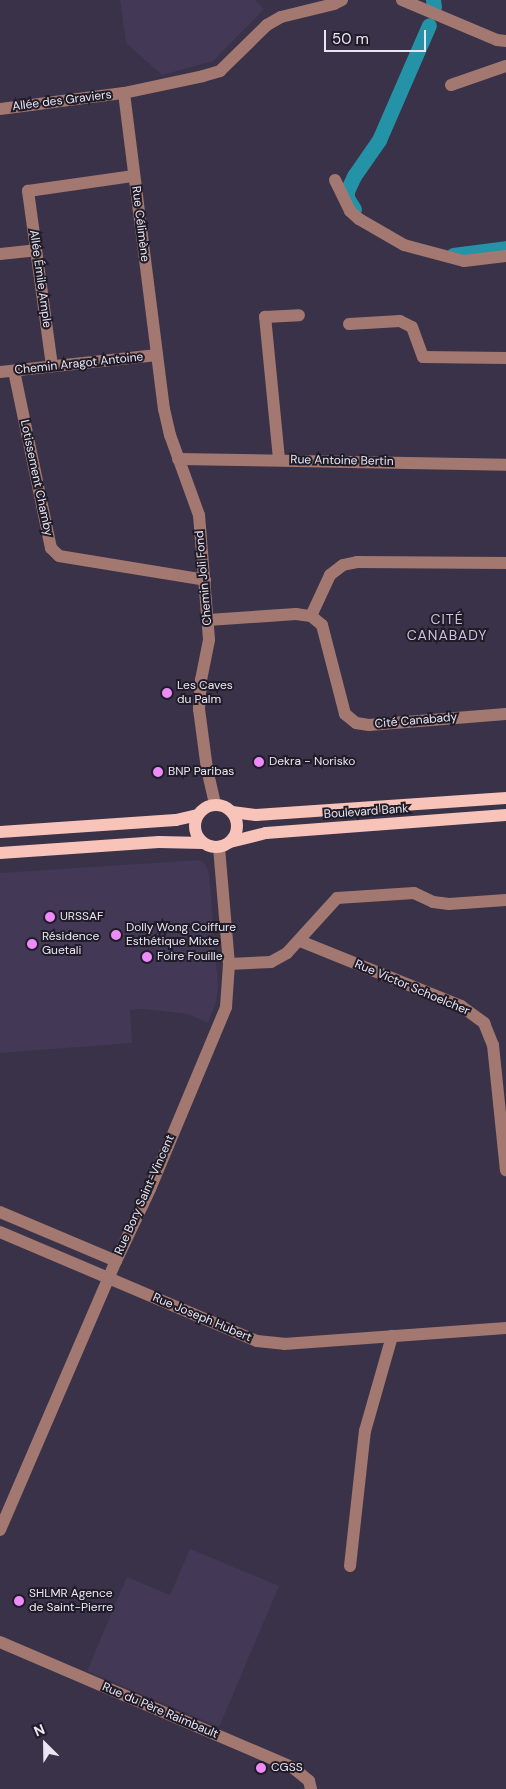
<!DOCTYPE html>
<html>
<head>
<meta charset="utf-8">
<style>
  body { margin:0 }
  #map { position:relative; width:506px; height:1789px; overflow:hidden; background:#3a3249; font-family:"DM Sans",sans-serif }
  div>[style] { position:absolute }
  .built>* { inset:0; background:#433856 }
  .canal>* { height:15px; margin:-7.5px; padding:0 7.5px; transform-origin:7.5px; border-radius:7.5px; background:#2492a7 }
  .minor>* { height:12px; margin:-6px; padding:0 6px; transform-origin:6px; border-radius:6px; background:#a37870 }
  .major>* { height:12px; margin:-6px; padding:0 6px; transform-origin:6px; border-radius:6px; background:#f8c3b8 }
  .major>.ring { margin:-6px; padding:0; box-sizing:content-box; background:none; border:12px solid #f8c3b8; border-radius:50% }
  .dots>* { width:14px; height:14px; translate:-50% -50%; box-sizing:border-box; border:2px solid #1f1c27; border-radius:50% }
  span { translate:-50% -50%; white-space:nowrap; text-align:center; line-height:1.15; -webkit-text-stroke:4px #1f1c27; paint-order:stroke }
  .street-label { font-size:12px; color:#eae5f4 }
  .poi-label { font-size:12px; color:#eae5f4 }
  .left { translate:0 -50%; text-align:left }
  .neighbourhood-label { font-size:14px; color:#ccc3e1; letter-spacing:1px }
  .north { position:absolute; left:20px; top:1719px; width:50px; height:50px; -webkit-text-stroke:4px #1f1c27; paint-order:stroke; rotate:337deg; font-size:14px; font-weight:700; line-height:20px; text-align:center; color:#eae5f4 }
  .north::after { content:''; display:block; margin:auto; width:18px; height:22px; background:#eae5f4; clip-path:polygon(50% 0,100% 100%,50% 72%,0 100%) }
  .scale { position:absolute; left:324px; top:30px; width:102px; height:22px; box-sizing:border-box; border:2px solid #eae5f4; border-top:0; padding-left:6px; font-size:15px; line-height:18px; white-space:nowrap; color:#eae5f4; -webkit-text-stroke:4px #1f1c27; paint-order:stroke }
</style>
</head>
<body>
<div id="map">
  <div class="built">
    <i style="clip-path:polygon(120px 0,255px 0,264px 9px,213px 61px,162px 75px,126px 43px)"></i>
    <i style="clip-path:polygon(200px 860px,205px 864px,209px 873px,218px 987px,216px 1002px,208px 1023px,188px 1014px,143px 1009px,130px 1010px,132px 1043px,0 1053px,0 873px)"></i>
    <i style="clip-path:polygon(190px 1549px,279px 1586px,219px 1727px,87px 1671px,127px 1577px,170px 1595px)"></i>
  </div>
  <div class="canal">
    <i style="left:433px;top:0;width:7px;rotate:82deg"></i>
    <i style="left:354px;top:209px;width:13px;rotate:-122deg"></i>
    <i style="left:347px;top:198px;width:7px;rotate:-90deg"></i>
    <i style="left:347px;top:191px;width:17px;rotate:-65deg"></i>
    <i style="left:354px;top:176px;width:44px;rotate:-55.2deg"></i>
    <i style="left:379px;top:140px;width:125px;rotate:-66.5deg"></i>
    <i style="left:453px;top:255px;width:53px;rotate:-7.5deg"></i>
  </div>
  <div class="minor">
    <i style="left:402px;top:0;width:103px;rotate:22.8deg"></i>
    <i style="left:497px;top:40px;width:9px;rotate:6deg"></i>
    <i style="left:451px;top:85px;width:58px;rotate:-19.1deg"></i>
    <i style="left:124px;top:93px;width:319px;rotate:82.8deg"></i>
    <i style="left:164px;top:409px;width:27px;rotate:77deg"></i>
    <i style="left:170px;top:435px;width:85px;rotate:70.1deg"></i>
    <i style="left:199px;top:515px;width:125px;rotate:85.4deg"></i>
    <i style="left:209px;top:640px;width:41px;rotate:101.3deg"></i>
    <i style="left:201px;top:680px;width:29px;rotate:94deg"></i>
    <i style="left:199px;top:709px;width:61px;rotate:82.4deg"></i>
    <i style="left:207px;top:769px;width:36px;rotate:77deg"></i>
    <i style="left:0;top:109px;width:125px;rotate:-7.4deg"></i>
    <i style="left:124px;top:93px;width:81px;rotate:-12.1deg"></i>
    <i style="left:203px;top:76px;width:18px;rotate:-16deg"></i>
    <i style="left:220px;top:71px;width:66px;rotate:-44.4deg"></i>
    <i style="left:267px;top:25px;width:16px;rotate:-30deg"></i>
    <i style="left:281px;top:17px;width:55px;rotate:-13.8deg"></i>
    <i style="left:334px;top:4px;width:9px;rotate:-27deg"></i>
    <i style="left:335px;top:180px;width:34px;rotate:64deg"></i>
    <i style="left:350px;top:211px;width:12px;rotate:42deg"></i>
    <i style="left:359px;top:219px;width:52px;rotate:30deg"></i>
    <i style="left:404px;top:245px;width:62px;rotate:14.9deg"></i>
    <i style="left:464px;top:261px;width:42px;rotate:-6.8deg"></i>
    <i style="left:0;top:254px;width:36px;rotate:-6deg"></i>
    <i style="left:349px;top:324px;width:51px;rotate:-3.4deg"></i>
    <i style="left:400px;top:321px;width:13px;rotate:27deg"></i>
    <i style="left:412px;top:327px;width:32px;rotate:70deg"></i>
    <i style="left:423px;top:357px;width:83px;rotate:0.7deg"></i>
    <i style="left:52px;top:366px;width:177px;rotate:-97.8deg"></i>
    <i style="left:28px;top:191px;width:107px;rotate:-8.1deg"></i>
    <i style="left:14px;top:371px;width:181px;rotate:78.2deg"></i>
    <i style="left:51px;top:548px;width:11px;rotate:45deg"></i>
    <i style="left:59px;top:556px;width:148px;rotate:9.3deg"></i>
    <i style="left:0;top:372px;width:158px;rotate:-6.2deg"></i>
    <i style="left:178px;top:459px;width:328px;rotate:1deg"></i>
    <i style="left:279px;top:459px;width:143px;rotate:-95.6deg"></i>
    <i style="left:265px;top:317px;width:34px;rotate:-3deg"></i>
    <i style="left:311px;top:616px;width:45px;rotate:-65.1deg"></i>
    <i style="left:330px;top:575px;width:16px;rotate:-38deg"></i>
    <i style="left:343px;top:565px;width:14px;rotate:-12deg"></i>
    <i style="left:357px;top:562px;width:149px;rotate:0.4deg"></i>
    <i style="left:208px;top:620px;width:88px;rotate:-3.9deg"></i>
    <i style="left:296px;top:614px;width:15px;rotate:8deg"></i>
    <i style="left:311px;top:616px;width:14px;rotate:39deg"></i>
    <i style="left:322px;top:625px;width:92px;rotate:75.5deg"></i>
    <i style="left:345px;top:714px;width:14px;rotate:39deg"></i>
    <i style="left:356px;top:723px;width:13px;rotate:9deg"></i>
    <i style="left:369px;top:725px;width:137px;rotate:-4.6deg"></i>
    <i style="left:300px;top:941px;width:174px;rotate:22deg"></i>
    <i style="left:461px;top:1006px;width:29px;rotate:36deg"></i>
    <i style="left:484px;top:1023px;width:24px;rotate:68deg"></i>
    <i style="left:493px;top:1045px;width:126px;rotate:84.1deg"></i>
    <i style="left:229px;top:964px;width:42px;rotate:-2.7deg"></i>
    <i style="left:271px;top:962px;width:18px;rotate:-29deg"></i>
    <i style="left:287px;top:953px;width:74px;rotate:-47.7deg"></i>
    <i style="left:337px;top:898px;width:77px;rotate:-3.7deg"></i>
    <i style="left:414px;top:893px;width:21px;rotate:25deg"></i>
    <i style="left:433px;top:902px;width:16px;rotate:7deg"></i>
    <i style="left:449px;top:904px;width:57px;rotate:-4deg"></i>
    <i style="left:0;top:1212px;width:126px;rotate:22.9deg"></i>
    <i style="left:0;top:1232px;width:279px;rotate:23deg"></i>
    <i style="left:257px;top:1341px;width:27px;rotate:6deg"></i>
    <i style="left:284px;top:1344px;width:223px;rotate:-4.1deg"></i>
    <i style="left:0;top:1530px;width:293px;rotate:-66.7deg"></i>
    <i style="left:116px;top:1261px;width:80px;rotate:-64.7deg"></i>
    <i style="left:150px;top:1189px;width:197px;rotate:-67.3deg"></i>
    <i style="left:226px;top:1007px;width:43px;rotate:-86deg"></i>
    <i style="left:229px;top:964px;width:117px;rotate:-94.9deg"></i>
    <i style="left:350px;top:1566px;width:136px;rotate:-83.7deg"></i>
    <i style="left:365px;top:1431px;width:99px;rotate:-74.1deg"></i>
    <i style="left:0;top:1642px;width:318px;rotate:23.2deg"></i>
    <i style="left:292px;top:1767px;width:22px;rotate:39deg"></i>
    <i style="left:309px;top:1781px;width:8px;rotate:76deg"></i>
  </div>
  <div class="major">
    <i class="ring" style="left:195px;top:805px;width:30px;height:30px"></i>
    <i style="left:232px;top:812px;width:24px;rotate:7deg"></i>
    <i style="left:256px;top:815px;width:251px;rotate:-3.9deg"></i>
    <i style="left:0;top:832px;width:176px;rotate:-3.9deg"></i>
    <i style="left:176px;top:820px;width:22px;rotate:-13deg"></i>
    <i style="left:230px;top:842px;width:37px;rotate:-14deg"></i>
    <i style="left:266px;top:833px;width:241px;rotate:-4.3deg"></i>
    <i style="left:0;top:853px;width:159px;rotate:-4deg"></i>
    <i style="left:159px;top:842px;width:44px;rotate:1.3deg"></i>
  </div>
  <div class="dots">
    <i style="left:167px;top:693px;background:#ed8cf9"></i>
    <i style="left:259px;top:762px;background:#ed8cf9"></i>
    <i style="left:158px;top:772px;background:#ed8cf9"></i>
    <i style="left:50px;top:917px;background:#ed8cf9"></i>
    <i style="left:116px;top:935px;background:#ed8cf9"></i>
    <i style="left:32px;top:944px;background:#ed8cf9"></i>
    <i style="left:147px;top:957px;background:#ed8cf9"></i>
    <i style="left:19px;top:1601px;background:#ed8cf9"></i>
    <i style="left:261px;top:1768px;background:#ed8cf9"></i>
  </div>
  <div class="street-label">
    <span style="left:62px;top:101px;rotate:-7deg">Allée des Graviers</span>
    <span style="left:140px;top:224px;rotate:83deg">Rue Célimène</span>
    <span style="left:40px;top:279px;rotate:82deg">Allée Émile Ample</span>
    <span style="left:79px;top:364px;rotate:-6deg">Chemin Aragot Antoine</span>
    <span style="left:342px;top:461px;rotate:1deg">Rue Antoine Bertin</span>
    <span style="left:36px;top:478px;rotate:78deg">Lotissement Chamby</span>
    <span style="left:204px;top:578px;rotate:-95deg">Chemin Joli Fond</span>
    <span style="left:416px;top:721px;rotate:-5deg">Cité Canabady</span>
    <span style="left:366px;top:812px;rotate:-4deg">Boulevard Bank</span>
    <span style="left:412px;top:988px;rotate:23deg">Rue Victor Schoelcher</span>
    <span style="left:145px;top:1195px;rotate:-66deg">Rue Bory Saint-Vincent</span>
    <span style="left:202px;top:1318px;rotate:23deg">Rue Joseph Hubert</span>
    <span style="left:160px;top:1711px;rotate:23deg">Rue du Père Raimbault</span>
  </div>
  <div class="poi-label">
    <span class="left" style="left:177px;top:693px">Les Caves<br>du Palm</span>
    <span class="left" style="left:269px;top:762px">Dekra - Norisko</span>
    <span class="left" style="left:168px;top:772px">BNP Paribas</span>
    <span class="left" style="left:60px;top:917px">URSSAF</span>
    <span class="left" style="left:126px;top:935px">Dolly Wong Coiffure<br>Esthétique Mixte</span>
    <span class="left" style="left:42px;top:944px">Résidence<br>Guetali</span>
    <span class="left" style="left:157px;top:957px">Foire Fouille</span>
    <span class="left" style="left:29px;top:1601px">SHLMR Agence<br>de Saint-Pierre</span>
    <span class="left" style="left:271px;top:1768px">CGSS</span>
  </div>
  <div class="neighbourhood-label">
    <span style="left:447px;top:627px">CITÉ<br>CANABADY</span>
  </div>
  <div class="north">N</div>
  <div class="scale">50 m</div>
</div>
</body>
</html>
